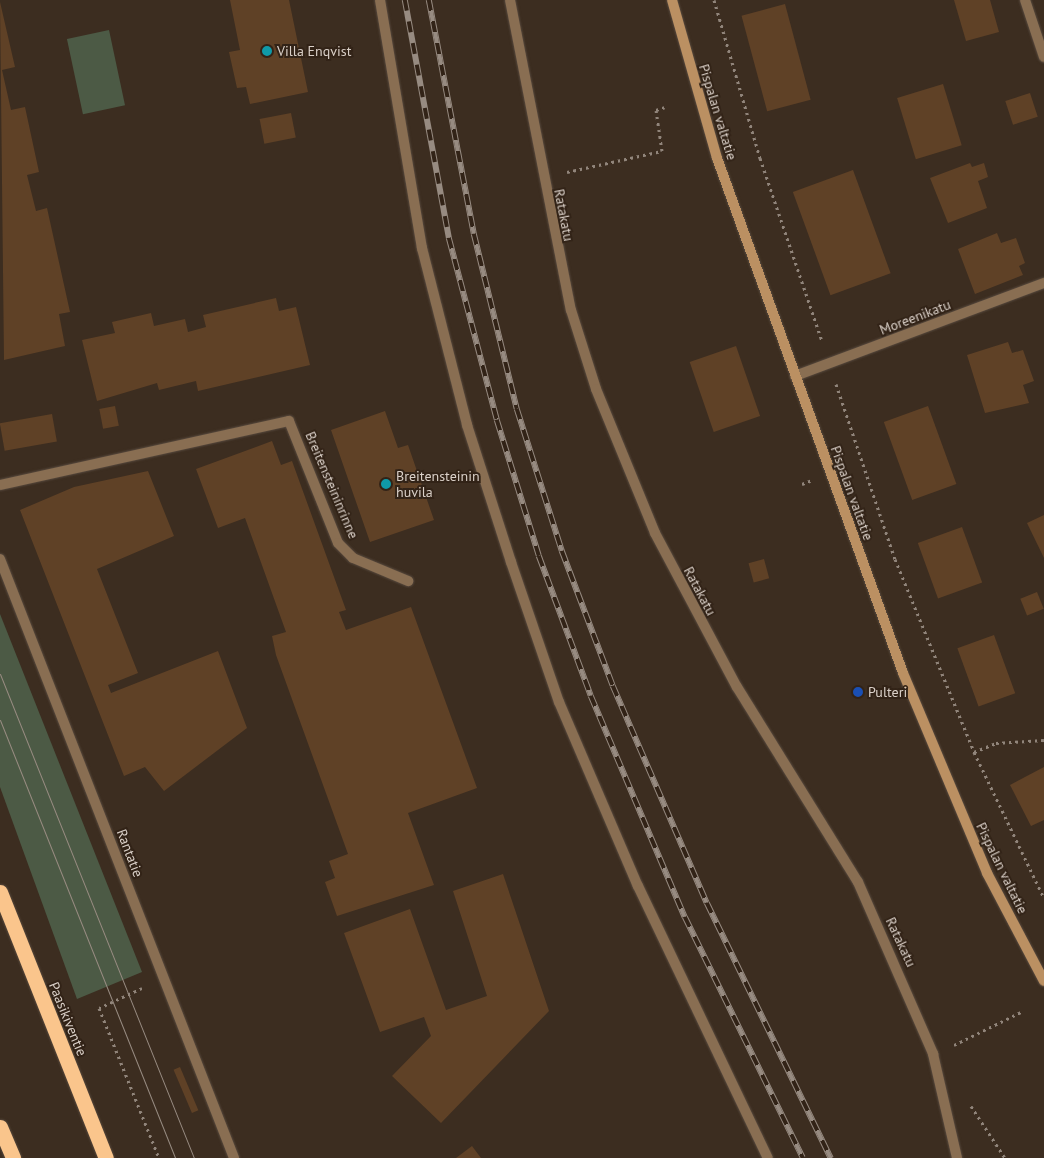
<!DOCTYPE html>
<html>
<head>
<meta charset="utf-8">
<style>
  body { margin:0 }
  #map { position:relative; width:1044px; height:1158px; overflow:hidden; background:#3c2d20; font-family:"PT Sans",sans-serif }
  div>[style] { position:absolute }
  .green>* { inset:0; background:#4c5a45; transform-origin:0 0 }
  .building>* { inset:0; background:#5f4126; transform-origin:0 0 }
  .path>* { height:3px; margin-top:-1.5px; transform-origin:0; background:repeating-linear-gradient(90deg,#91857b 0 2.5px,transparent 0 6.5px) }
  .roads { filter:drop-shadow(0 0 1px #584a3e) drop-shadow(0 0 1px #584a3e) }
  .lane>* { height:10px; margin:-5px; padding:0 5px; transform-origin:5px; border-radius:5px; background:#896e52 }
  .street>* { height:10px; margin:-5px; padding:0 5px; transform-origin:5px; border-radius:5px; background:#896e52 }
  .secondary>* { height:10px; margin:-5px; padding:0 5px; transform-origin:5px; border-radius:5px; background:#bb9062 }
  .highway>* { height:15px; margin:-7.5px; padding:0 7.5px; transform-origin:7.5px; border-radius:7.5px; background:#fac58c }
  .tram>* { height:1px; margin:-0.5px; padding:0 0.5px; transform-origin:0.5px; border-radius:0.5px; background:#978b81 }
  .rail>* { height:5.5px; margin-top:-2.75px; transform-origin:0; background:repeating-linear-gradient(90deg,#322317 0 11px,#978b81 0 22px); box-sizing:border-box; border-block:1px solid #978b81 }
  .dots>* { width:14px; height:14px; translate:-50% -50%; box-sizing:border-box; border:2px solid #322317; border-radius:50% }
  span { translate:-50% -50%; white-space:nowrap; text-align:center; line-height:1.15; -webkit-text-stroke:4px #322317; paint-order:stroke }
  .poi-label { font-size:14px; color:#dad0c8 }
  .left { translate:0 -50%; text-align:left }
  .street-label { font-size:14px; color:#dad0c8 }
</style>
</head>
<body>
<div id="map">
  <div class="green">
    <i style="left:109px;top:30px;width:77px;height:43px;rotate:78deg"></i>
    <i style="clip-path:polygon(0 614px,142px 972px,77px 999px,0 787px)"></i>
  </div>
  <div class="building">
    <i style="clip-path:polygon(230px 0,289px 0,308px 92px,250px 104px,246px 87px,237px 88px,229px 52px,240px 50px)"></i>
    <i style="clip-path:polygon(954px 0,990px 0,999px 32px,966px 41px)"></i>
    <i style="clip-path:polygon(0 2px,15px 67px,2px 70px,11px 110px,25px 107px,39px 172px,27px 175px,36px 211px,47px 208px,70px 312px,59px 314px,65px 346px,4px 360px)"></i>
    <i style="left:785px;top:4px;width:99px;height:45px;rotate:75deg"></i>
    <i style="left:943px;top:84px;width:64px;height:48px;rotate:73deg"></i>
    <i style="left:1030px;top:93px;width:25px;height:26px;rotate:72deg"></i>
    <i style="left:291px;top:113px;width:25px;height:32px;rotate:79deg"></i>
    <i style="clip-path:polygon(970px 163px,972px 167px,984px 163px,988px 177px,978px 181px,987px 208px,948px 223px,930px 178px)"></i>
    <i style="left:853px;top:170px;width:110px;height:64px;rotate:70deg"></i>
    <i style="clip-path:polygon(997px 233px,1001px 243px,1016px 238px,1025px 263px,1019px 266px,1023px 275px,975px 294px,958px 249px)"></i>
    <i style="clip-path:polygon(276px 298px,279px 311px,296px 307px,310px 365px,198px 391px,196px 381px,159px 390px,157px 383px,97px 401px,82px 340px,115px 333px,112px 322px,151px 313px,154px 326px,185px 319px,188px 332px,206px 327px,203px 315px)"></i>
    <i style="clip-path:polygon(1008px 342px,1012px 353px,1023px 350px,1034px 381px,1023px 385px,1029px 403px,985px 413px,967px 355px)"></i>
    <i style="left:736px;top:346px;width:74px;height:49px;rotate:71deg"></i>
    <i style="left:115px;top:406px;width:20px;height:16px;rotate:79deg"></i>
    <i style="left:928px;top:406px;width:83px;height:47px;rotate:70deg"></i>
    <i style="clip-path:polygon(385px 411px,398px 448px,408px 445px,434px 520px,370px 542px,331px 430px)"></i>
    <i style="left:52px;top:414px;width:28px;height:53px;rotate:80deg"></i>
    <i style="clip-path:polygon(272px 441px,281px 465px,292px 461px,346px 610px,339px 612px,346px 630px,411px 607px,477px 788px,408px 813px,434px 885px,337px 916px,325px 882px,335px 878px,329px 861px,348px 854px,276px 655px,272px 636px,286px 632px,245px 518px,218px 528px,196px 469px)"></i>
    <i style="clip-path:polygon(148px 471px,174px 536px,97px 569px,138px 673px,108px 685px,111px 693px,218px 651px,247px 728px,164px 791px,145px 767px,124px 776px,20px 510px,74px 487px)"></i>
    <i style="clip-path:polygon(1044px 515px,1044px 558px,1027px 523px)"></i>
    <i style="left:962px;top:527px;width:59px;height:47px;rotate:70deg"></i>
    <i style="left:764px;top:559px;width:20px;height:16px;rotate:75deg"></i>
    <i style="left:1037px;top:592px;width:18px;height:18px;rotate:68deg"></i>
    <i style="left:994px;top:635px;width:62px;height:39px;rotate:70deg"></i>
    <i style="clip-path:polygon(1044px 767px,1044px 820px,1031px 826px,1010px 785px)"></i>
    <i style="clip-path:polygon(503px 874px,549px 1011px,441px 1123px,392px 1076px,431px 1036px,424px 1017px,380px 1032px,344px 933px,410px 909px,446px 1010px,487px 996px,453px 891px)"></i>
    <i style="left:180px;top:1067px;width:47px;height:7px;rotate:67deg"></i>
    <i style="clip-path:polygon(472px 1146px,481px 1158px,456px 1158px)"></i>
  </div>
  <div class="path">
    <i style="left:714px;top:0;width:165px;rotate:73.8deg"></i>
    <i style="left:760px;top:158px;width:193px;rotate:71.3deg"></i>
    <i style="left:567px;top:172px;width:97px;rotate:-12.5deg"></i>
    <i style="left:662px;top:151px;width:41px;rotate:-98.3deg"></i>
    <i style="left:656px;top:110px;width:9px;rotate:-18deg"></i>
    <i style="left:836px;top:384px;width:185px;rotate:71.4deg"></i>
    <i style="left:895px;top:559px;width:209px;rotate:67.7deg"></i>
    <i style="left:974px;top:752px;width:162px;rotate:64.4deg"></i>
    <i style="left:802px;top:484px;width:9px;rotate:-21deg"></i>
    <i style="left:974px;top:752px;width:24px;rotate:-22deg"></i>
    <i style="left:996px;top:743px;width:48px;rotate:-3.6deg"></i>
    <i style="left:142px;top:988px;width:47px;rotate:155.1deg"></i>
    <i style="left:99px;top:1008px;width:162px;rotate:68.2deg"></i>
    <i style="left:954px;top:1045px;width:75px;rotate:-26.2deg"></i>
    <i style="left:971px;top:1106px;width:62px;rotate:56.8deg"></i>
  </div>
  <div class="roads">
    <div class="lane">
      <i style="left:380px;top:0;width:252px;rotate:80.4deg"></i>
      <i style="left:422px;top:248px;width:183px;rotate:75.7deg"></i>
      <i style="left:467px;top:425px;width:144px;rotate:72.2deg"></i>
      <i style="left:511px;top:562px;width:148px;rotate:71.1deg"></i>
      <i style="left:559px;top:702px;width:200px;rotate:66.8deg"></i>
      <i style="left:638px;top:886px;width:301px;rotate:64.5deg"></i>
      <i style="left:0;top:485px;width:296px;rotate:-12.5deg"></i>
      <i style="left:289px;top:421px;width:131px;rotate:68.1deg"></i>
      <i style="left:338px;top:543px;width:21px;rotate:45deg"></i>
      <i style="left:353px;top:558px;width:60px;rotate:22.7deg"></i>
      <i style="left:655px;top:533px;width:174px;rotate:62deg"></i>
      <i style="left:737px;top:687px;width:229px;rotate:58.2deg"></i>
      <i style="left:858px;top:882px;width:188px;rotate:66.4deg"></i>
      <i style="left:933px;top:1054px;width:107px;rotate:77deg"></i>
    </div>
    <div class="street">
      <i style="left:510px;top:0;width:316px;rotate:78.9deg"></i>
      <i style="left:571px;top:310px;width:83px;rotate:72.4deg"></i>
      <i style="left:596px;top:389px;width:156px;rotate:67.7deg"></i>
      <i style="left:1025px;top:0;width:60px;rotate:71.6deg"></i>
      <i style="left:795px;top:376px;width:266px;rotate:-20.5deg"></i>
      <i style="left:0;top:559px;width:643px;rotate:68.66deg"></i>
    </div>
    <div class="secondary">
      <i style="left:672px;top:0;width:164px;rotate:74.1deg"></i>
      <i style="left:717px;top:158px;width:548px;rotate:70.14deg"></i>
      <i style="left:903px;top:673px;width:217px;rotate:67.2deg"></i>
      <i style="left:987px;top:873px;width:122px;rotate:62.2deg"></i>
    </div>
    <div class="highway">
      <i style="left:0;top:892px;width:286px;rotate:68.3deg"></i>
      <i style="left:0;top:1127px;width:34px;rotate:67deg"></i>
    </div>
  </div>
  <div class="tram">
    <i style="left:0;top:674px;width:521px;rotate:68.16deg"></i>
    <i style="left:0;top:720px;width:472px;rotate:68.2deg"></i>
  </div>
  <div class="rail">
    <i style="left:405px;top:0;width:242px;rotate:79.5deg"></i>
    <i style="left:449px;top:238px;width:188px;rotate:75.2deg"></i>
    <i style="left:497px;top:420px;width:142px;rotate:72.8deg"></i>
    <i style="left:539px;top:556px;width:149px;rotate:69.6deg"></i>
    <i style="left:591px;top:696px;width:240px;rotate:67deg"></i>
    <i style="left:685px;top:917px;width:268px;rotate:63.9deg"></i>
    <i style="left:429px;top:0;width:238px;rotate:79.1deg"></i>
    <i style="left:474px;top:234px;width:180px;rotate:76.2deg"></i>
    <i style="left:517px;top:409px;width:149px;rotate:72.4deg"></i>
    <i style="left:562px;top:551px;width:144px;rotate:69.3deg"></i>
    <i style="left:613px;top:686px;width:236px;rotate:66.6deg"></i>
    <i style="left:707px;top:903px;width:284px;rotate:64.1deg"></i>
  </div>
  <div class="dots">
    <i style="left:267px;top:51px;background:#0f9aa8"></i>
    <i style="left:386px;top:484px;background:#0f9aa8"></i>
    <i style="left:858px;top:692px;background:#1a4fb4"></i>
  </div>
  <div class="poi-label">
    <span class="left" style="left:277px;top:51px">Villa Enqvist</span>
    <span class="left" style="left:396px;top:484px">Breitensteinin<br>huvila</span>
    <span class="left" style="left:868px;top:692px">Pulteri</span>
  </div>
  <div class="street-label">
    <span style="left:718px;top:112px;rotate:73deg">Pispalan valtatie</span>
    <span style="left:564px;top:215px;rotate:79deg">Ratakatu</span>
    <span style="left:915px;top:317px;rotate:-21deg">Moreenikatu</span>
    <span style="left:332px;top:485px;rotate:67deg">Breitensteininrinne</span>
    <span style="left:852px;top:493px;rotate:70deg">Pispalan valtatie</span>
    <span style="left:700px;top:591px;rotate:62deg">Ratakatu</span>
    <span style="left:130px;top:853px;rotate:69deg">Rantatie</span>
    <span style="left:1002px;top:868px;rotate:64deg">Pispalan valtatie</span>
    <span style="left:901px;top:942px;rotate:65deg">Ratakatu</span>
    <span style="left:68px;top:1019px;rotate:68deg">Paasikiventie</span>
  </div>
</div>
</body>
</html>
